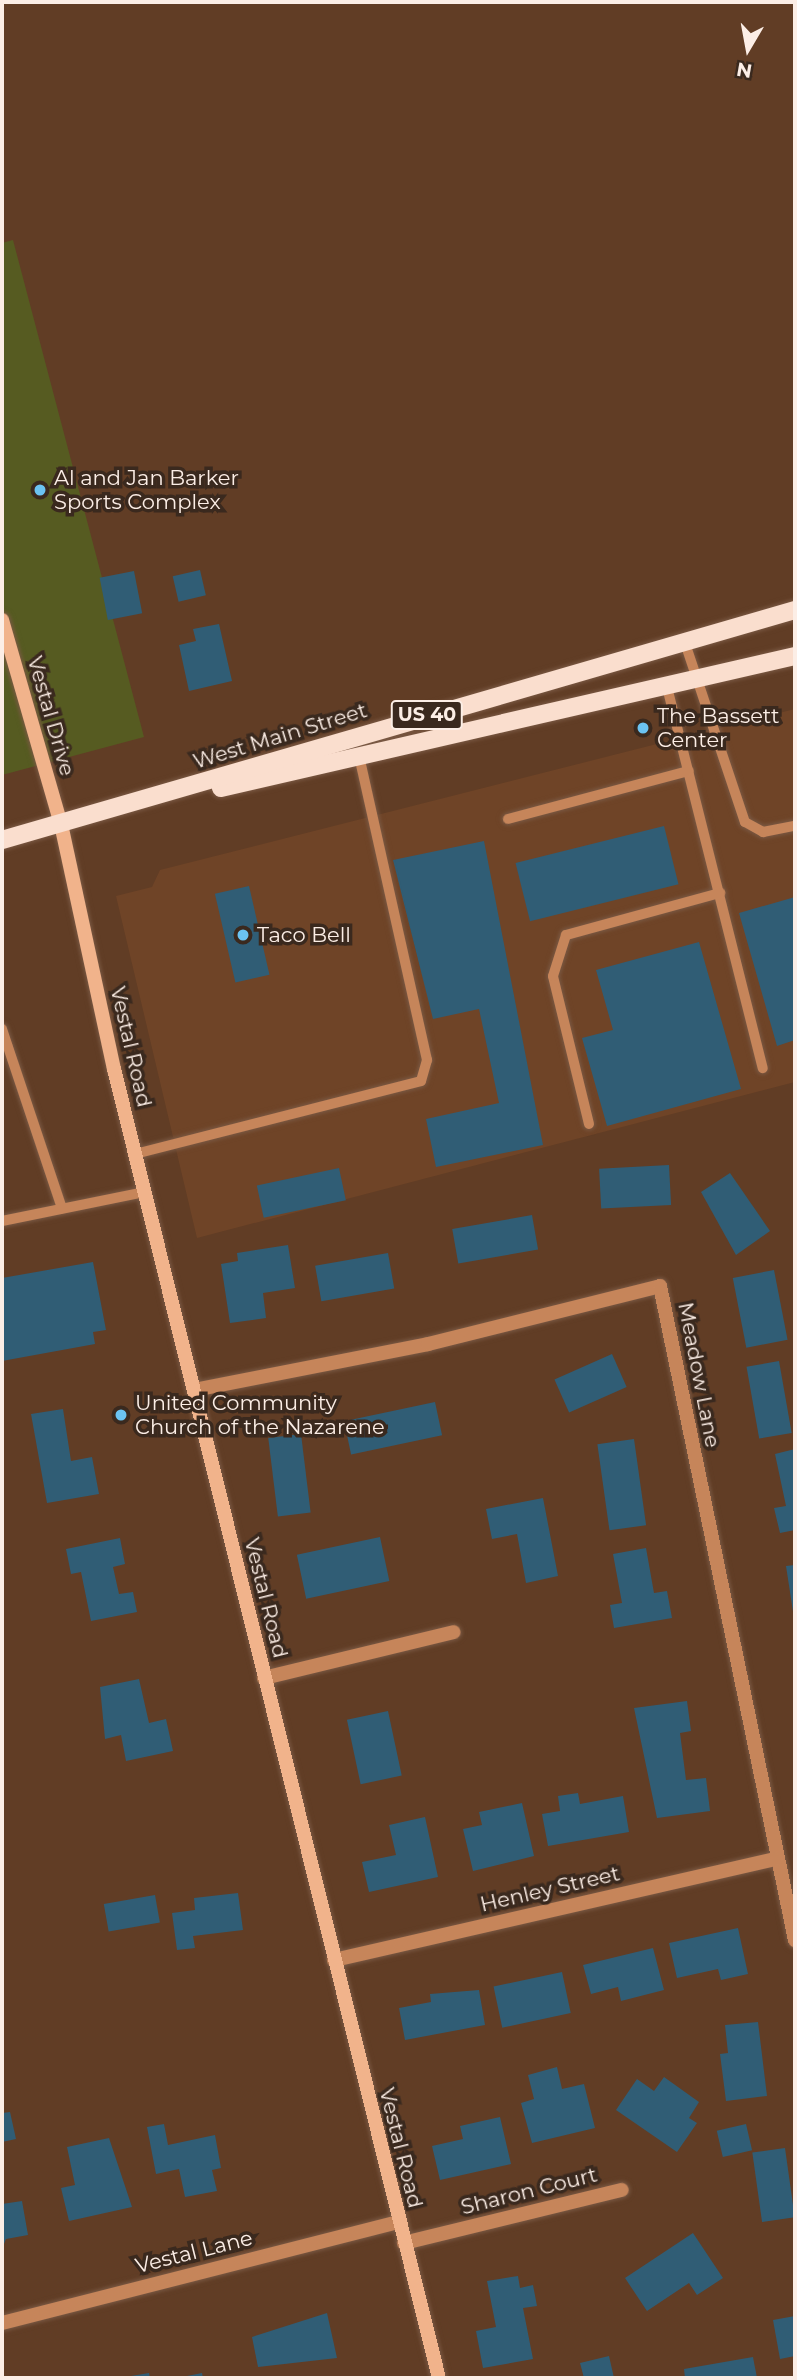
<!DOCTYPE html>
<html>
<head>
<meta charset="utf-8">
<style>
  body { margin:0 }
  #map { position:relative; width:797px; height:2380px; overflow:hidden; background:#613d25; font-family:Montserrat,sans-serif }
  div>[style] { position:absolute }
  .built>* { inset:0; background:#6f4427 }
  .green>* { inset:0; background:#565b21 }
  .building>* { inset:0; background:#305d75; transform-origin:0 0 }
  .roads { filter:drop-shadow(0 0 2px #7a5944) drop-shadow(0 0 2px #7a5944) }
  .lane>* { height:10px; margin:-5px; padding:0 5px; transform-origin:5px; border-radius:5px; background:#c6855a }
  .street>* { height:14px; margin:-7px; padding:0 7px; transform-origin:7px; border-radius:7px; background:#c6855a }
  .secondary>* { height:14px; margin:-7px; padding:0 7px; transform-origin:7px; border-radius:7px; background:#f1b38b }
  .primary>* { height:18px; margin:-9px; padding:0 9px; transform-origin:9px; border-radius:9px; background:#fadece }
  .dots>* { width:19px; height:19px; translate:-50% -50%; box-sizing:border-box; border:4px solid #3a291e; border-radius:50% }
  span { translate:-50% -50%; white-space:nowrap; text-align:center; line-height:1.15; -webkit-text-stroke:7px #3a291e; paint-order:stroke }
  .shield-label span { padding:2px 5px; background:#3a291e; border:2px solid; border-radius:5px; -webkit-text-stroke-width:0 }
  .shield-label { font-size:19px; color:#fceee6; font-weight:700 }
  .poi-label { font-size:21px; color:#fceee6 }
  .left { translate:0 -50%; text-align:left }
  .street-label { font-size:21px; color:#fceee6 }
  .frame { position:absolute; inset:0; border:4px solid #fceee6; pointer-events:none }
  .north { position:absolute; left:713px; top:14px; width:70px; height:70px; -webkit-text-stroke:5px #3a291e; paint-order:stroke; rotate:190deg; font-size:19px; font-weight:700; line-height:28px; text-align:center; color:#fceee6 }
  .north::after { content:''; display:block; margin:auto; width:24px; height:32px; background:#fceee6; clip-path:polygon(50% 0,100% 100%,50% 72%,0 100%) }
</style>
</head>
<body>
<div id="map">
  <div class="built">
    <i style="clip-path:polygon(795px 709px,795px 1082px,197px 1238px,116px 896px,152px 887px,160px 870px)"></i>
  </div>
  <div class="green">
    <i style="clip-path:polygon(13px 240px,144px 737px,2px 775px,2px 243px)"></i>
  </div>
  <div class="building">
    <i style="left:200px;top:570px;width:26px;height:28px;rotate:77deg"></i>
    <i style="left:134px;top:571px;width:43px;height:35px;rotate:79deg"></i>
    <i style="clip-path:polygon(219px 624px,232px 681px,189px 691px,179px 645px,196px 641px,193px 629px)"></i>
    <i style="left:664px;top:826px;width:60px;height:153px;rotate:76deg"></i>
    <i style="clip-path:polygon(484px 841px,543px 1145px,436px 1167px,426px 1119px,499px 1103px,479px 1009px,433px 1019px,393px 860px)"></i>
    <i style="left:249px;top:886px;width:91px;height:35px;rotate:77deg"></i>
    <i style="clip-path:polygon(795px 897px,795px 1040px,777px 1046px,739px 913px)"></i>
    <i style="clip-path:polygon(699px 942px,741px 1089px,607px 1126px,582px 1038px,613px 1030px,596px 970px)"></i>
    <i style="left:669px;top:1165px;width:40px;height:70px;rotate:87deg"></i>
    <i style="left:339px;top:1168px;width:33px;height:84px;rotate:78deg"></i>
    <i style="clip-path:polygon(730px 1173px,770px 1231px,736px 1255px,701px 1192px)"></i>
    <i style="left:532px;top:1215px;width:35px;height:81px;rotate:80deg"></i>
    <i style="clip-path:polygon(288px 1245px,295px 1288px,263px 1293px,266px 1318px,230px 1323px,221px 1264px,238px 1261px,237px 1253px)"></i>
    <i style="left:388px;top:1253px;width:36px;height:74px;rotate:80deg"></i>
    <i style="clip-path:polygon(93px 1262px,106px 1330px,93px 1332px,95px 1344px,2px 1361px,2px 1278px)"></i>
    <i style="left:774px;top:1270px;width:71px;height:42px;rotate:79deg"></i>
    <i style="left:612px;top:1354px;width:36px;height:63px;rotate:66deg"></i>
    <i style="left:779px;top:1361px;width:73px;height:33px;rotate:80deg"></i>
    <i style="left:435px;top:1402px;width:34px;height:93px;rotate:78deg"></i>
    <i style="clip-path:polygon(63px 1409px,71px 1461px,92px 1457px,99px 1494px,47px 1503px,31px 1414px)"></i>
    <i style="left:301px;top:1434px;width:79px;height:33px;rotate:83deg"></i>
    <i style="left:634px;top:1439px;width:87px;height:37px;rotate:82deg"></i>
    <i style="clip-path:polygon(795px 1449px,795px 1530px,780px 1533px,774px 1508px,786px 1506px,775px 1454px)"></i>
    <i style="clip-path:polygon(543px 1498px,558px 1576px,526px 1583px,517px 1534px,492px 1539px,486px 1509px)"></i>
    <i style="left:380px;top:1537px;width:45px;height:85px;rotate:78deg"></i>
    <i style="clip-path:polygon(120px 1538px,125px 1564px,113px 1567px,119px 1594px,133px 1592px,137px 1612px,91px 1621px,81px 1572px,71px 1574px,66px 1549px)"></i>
    <i style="clip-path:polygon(646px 1548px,654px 1593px,667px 1591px,672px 1618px,614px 1628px,610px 1605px,622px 1603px,613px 1554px)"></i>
    <i style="clip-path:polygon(795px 1565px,795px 1618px,794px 1618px,786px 1566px)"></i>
    <i style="clip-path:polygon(139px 1679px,149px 1723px,166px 1719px,173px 1751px,126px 1761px,121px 1735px,105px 1739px,100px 1687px)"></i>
    <i style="clip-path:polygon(687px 1701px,691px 1731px,680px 1733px,686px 1780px,706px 1778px,710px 1811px,657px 1818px,634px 1708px)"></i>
    <i style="left:388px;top:1711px;width:66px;height:42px;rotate:78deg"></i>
    <i style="clip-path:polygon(578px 1793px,580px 1804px,623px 1796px,629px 1832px,548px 1846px,542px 1814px,560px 1811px,558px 1796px)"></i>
    <i style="clip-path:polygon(522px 1803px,534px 1856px,473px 1871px,463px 1829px,482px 1825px,479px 1812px)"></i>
    <i style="clip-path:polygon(425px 1817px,438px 1877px,369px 1892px,362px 1862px,396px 1855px,389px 1825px)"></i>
    <i style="clip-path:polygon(238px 1893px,243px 1930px,193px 1936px,195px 1948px,177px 1950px,172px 1913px,195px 1910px,194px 1898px)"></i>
    <i style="left:155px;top:1895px;width:28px;height:52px;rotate:80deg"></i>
    <i style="clip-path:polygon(738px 1928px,748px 1974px,721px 1980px,718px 1969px,677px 1978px,669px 1943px)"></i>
    <i style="clip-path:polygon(653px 1948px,664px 1990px,621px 2001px,618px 1987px,591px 1994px,583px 1965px)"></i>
    <i style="left:562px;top:1972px;width:42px;height:70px;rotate:78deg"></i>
    <i style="clip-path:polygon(479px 1990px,485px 2025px,405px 2040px,399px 2008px,431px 2002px,430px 1994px)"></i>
    <i style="clip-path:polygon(758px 2022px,767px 2096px,726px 2101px,720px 2054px,728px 2053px,725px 2025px)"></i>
    <i style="clip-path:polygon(557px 2067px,562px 2089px,584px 2084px,595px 2128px,532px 2143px,521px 2103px,534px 2099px,528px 2075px)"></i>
    <i style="clip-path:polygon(664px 2077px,699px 2102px,689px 2118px,697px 2123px,677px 2152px,616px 2110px,637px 2079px,654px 2091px)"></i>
    <i style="clip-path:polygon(10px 2112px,16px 2139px,2px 2142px,2px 2113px)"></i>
    <i style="clip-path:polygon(500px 2117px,511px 2164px,440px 2180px,432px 2146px,463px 2139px,460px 2126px)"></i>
    <i style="clip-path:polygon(164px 2124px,168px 2145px,215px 2135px,221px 2168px,212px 2170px,217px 2191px,185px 2197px,179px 2169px,156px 2174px,147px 2127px)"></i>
    <i style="left:746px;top:2124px;width:27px;height:30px;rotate:77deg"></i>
    <i style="clip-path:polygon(109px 2138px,132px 2207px,69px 2221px,61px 2188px,75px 2185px,67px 2147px)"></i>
    <i style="left:785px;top:2148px;width:70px;height:33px;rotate:82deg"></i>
    <i style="clip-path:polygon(22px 2201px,28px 2235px,6px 2239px,2px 2249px,2px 2204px)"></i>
    <i style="clip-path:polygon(693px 2233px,723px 2278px,697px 2295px,689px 2283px,647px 2311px,625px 2278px)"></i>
    <i style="clip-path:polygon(518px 2276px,520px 2288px,533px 2285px,537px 2306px,523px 2308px,533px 2359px,483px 2368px,476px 2331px,496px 2327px,487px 2281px)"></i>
    <i style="clip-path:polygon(327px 2313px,337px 2358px,258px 2367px,252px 2337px)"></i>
    <i style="clip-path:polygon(795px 2316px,795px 2356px,780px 2359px,773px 2320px)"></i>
    <i style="clip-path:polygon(609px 2356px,614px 2378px,584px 2378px,580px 2363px)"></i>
    <i style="clip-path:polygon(753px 2357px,757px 2378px,685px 2378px,684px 2369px)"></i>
    <i style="clip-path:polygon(149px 2373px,150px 2378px,125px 2378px,125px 2377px)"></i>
    <i style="clip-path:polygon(202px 2373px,203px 2378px,182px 2378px,182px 2377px)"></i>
  </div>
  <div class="roads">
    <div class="lane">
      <i style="left:684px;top:640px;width:192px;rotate:71.5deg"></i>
      <i style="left:745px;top:822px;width:21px;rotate:29deg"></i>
      <i style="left:763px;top:832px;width:33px;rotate:-11deg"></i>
      <i style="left:667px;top:687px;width:393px;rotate:75.9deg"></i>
      <i style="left:508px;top:819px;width:187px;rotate:-14.9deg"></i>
      <i style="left:2px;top:1029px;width:189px;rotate:71.5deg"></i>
      <i style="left:589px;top:1124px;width:152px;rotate:-103.7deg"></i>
      <i style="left:553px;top:976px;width:43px;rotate:-72.4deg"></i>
      <i style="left:566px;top:935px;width:160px;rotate:-15.3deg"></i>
      <i style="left:135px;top:1154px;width:295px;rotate:-14.3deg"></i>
      <i style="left:421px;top:1081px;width:22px;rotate:-74deg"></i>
      <i style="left:427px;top:1060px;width:311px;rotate:-102.6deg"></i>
      <i style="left:2px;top:1221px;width:145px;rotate:-11.5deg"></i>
    </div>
    <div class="street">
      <i style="left:194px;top:1390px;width:238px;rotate:-11.1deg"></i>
      <i style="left:428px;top:1344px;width:239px;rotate:-14deg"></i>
      <i style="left:660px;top:1286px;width:668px;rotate:78.34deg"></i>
      <i style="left:264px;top:1678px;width:195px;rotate:-13.6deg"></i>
      <i style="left:334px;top:1960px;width:453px;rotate:-12.9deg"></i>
      <i style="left:404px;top:2243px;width:224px;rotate:-13.7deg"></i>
      <i style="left:2px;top:2323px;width:409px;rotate:-14.3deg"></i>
    </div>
    <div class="secondary">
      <i style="left:2px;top:620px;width:212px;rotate:73.9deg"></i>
      <i style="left:61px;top:824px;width:251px;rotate:77.8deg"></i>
      <i style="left:114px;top:1069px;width:1349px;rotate:76.06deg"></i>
    </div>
    <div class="primary">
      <i style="left:221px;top:788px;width:589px;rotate:-12.95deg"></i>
      <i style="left:2px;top:840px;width:826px;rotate:-16.17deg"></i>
    </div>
  </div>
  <div class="dots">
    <i style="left:40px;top:490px;background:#6bc3f2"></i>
    <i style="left:643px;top:728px;background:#6bc3f2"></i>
    <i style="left:243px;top:935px;background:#6bc3f2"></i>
    <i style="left:121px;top:1415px;background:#6bc3f2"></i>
  </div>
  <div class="shield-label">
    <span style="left:427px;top:715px">US 40</span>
  </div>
  <div class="poi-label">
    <span class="left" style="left:54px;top:490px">Al and Jan Barker<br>Sports Complex</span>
    <span class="left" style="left:657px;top:728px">The Bassett<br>Center</span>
    <span class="left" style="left:257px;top:935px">Taco Bell</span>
    <span class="left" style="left:135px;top:1415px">United Community<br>Church of the Nazarene</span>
  </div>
  <div class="street-label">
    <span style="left:51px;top:716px;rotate:74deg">Vestal Drive</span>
    <span style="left:280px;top:736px;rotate:-17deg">West Main Street</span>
    <span style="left:131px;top:1047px;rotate:77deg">Vestal Road</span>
    <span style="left:699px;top:1375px;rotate:79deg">Meadow Lane</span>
    <span style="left:266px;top:1598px;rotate:76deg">Vestal Road</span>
    <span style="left:550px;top:1889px;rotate:-13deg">Henley Street</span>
    <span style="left:401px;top:2148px;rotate:76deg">Vestal Road</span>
    <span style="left:529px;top:2191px;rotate:-14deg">Sharon Court</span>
    <span style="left:194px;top:2252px;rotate:-14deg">Vestal Lane</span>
  </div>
  <div class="frame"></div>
  <div class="north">N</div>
</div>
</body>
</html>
